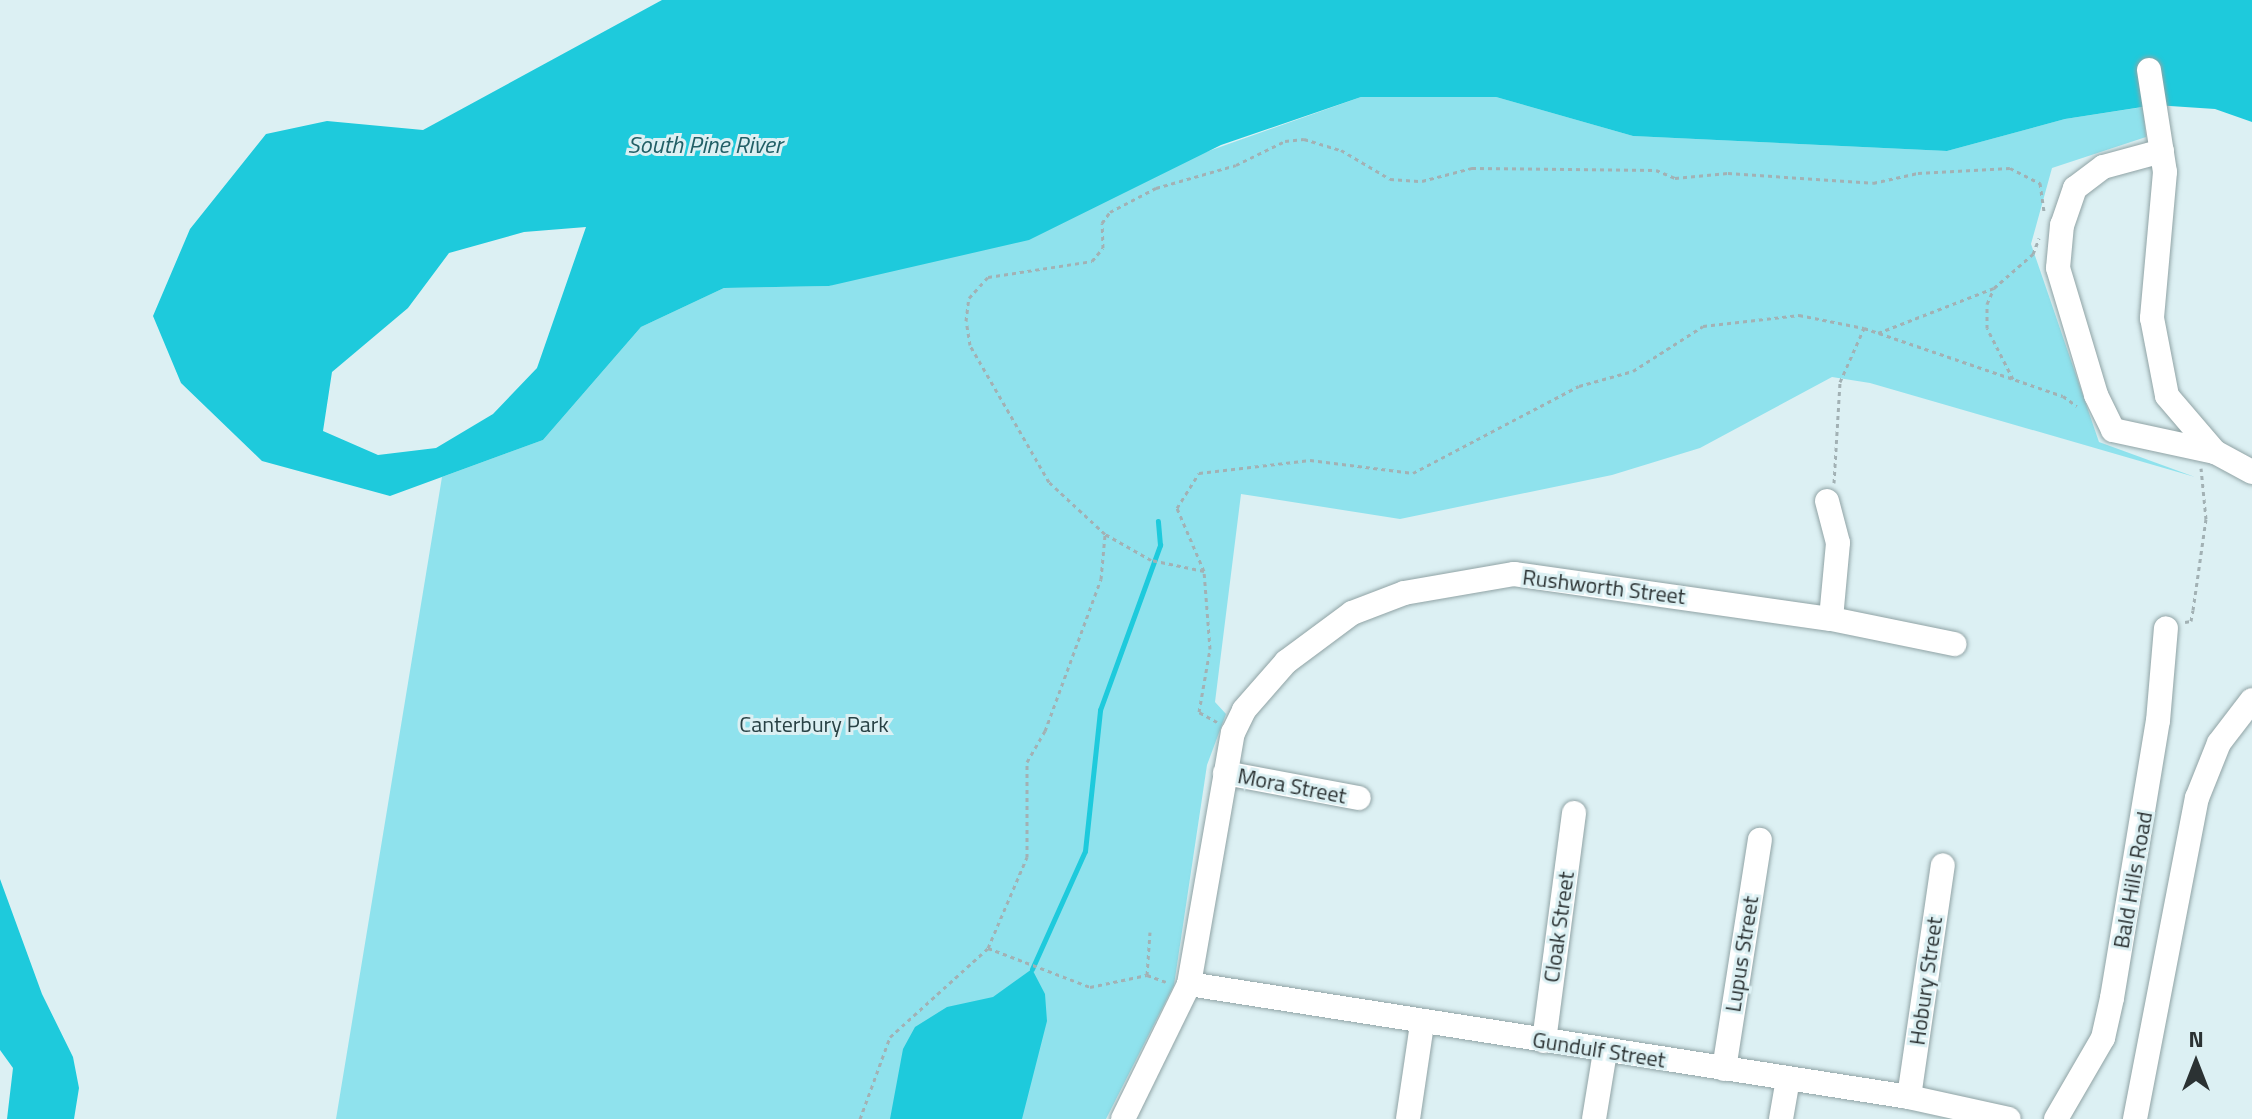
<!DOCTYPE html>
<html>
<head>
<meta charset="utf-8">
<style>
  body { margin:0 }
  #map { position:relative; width:2252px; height:1119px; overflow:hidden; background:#dcf0f3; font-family:"Titillium Web",sans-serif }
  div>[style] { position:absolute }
  .green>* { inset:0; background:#8fe2ed }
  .water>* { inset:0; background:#1ecadc }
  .stream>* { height:5px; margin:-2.5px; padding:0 2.5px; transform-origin:2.5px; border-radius:2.5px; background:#1ecadc }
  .path>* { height:3px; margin-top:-1.5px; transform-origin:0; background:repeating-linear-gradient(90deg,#a2b1b4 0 4px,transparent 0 8px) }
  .roads { filter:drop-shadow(0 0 2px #90a3a5) drop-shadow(0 0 2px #90a3a5) }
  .minor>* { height:24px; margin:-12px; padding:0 12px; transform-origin:12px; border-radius:12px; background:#fff }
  span { translate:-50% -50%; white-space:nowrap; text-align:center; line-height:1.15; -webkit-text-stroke:6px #dcf0f3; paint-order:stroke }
  .street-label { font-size:22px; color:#2b3233 }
  .park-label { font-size:22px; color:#284144 }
  .water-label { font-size:24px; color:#215f66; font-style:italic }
  .north { position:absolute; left:2156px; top:1023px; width:80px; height:80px; -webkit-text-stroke:6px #dcf0f3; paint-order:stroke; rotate:0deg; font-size:22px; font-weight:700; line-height:32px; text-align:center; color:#2b3233 }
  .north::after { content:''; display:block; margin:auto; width:28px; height:36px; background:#2b3233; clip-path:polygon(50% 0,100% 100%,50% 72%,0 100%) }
</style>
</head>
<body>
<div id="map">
  <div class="green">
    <i style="clip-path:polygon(1361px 97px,1496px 97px,1633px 136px,1947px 151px,2065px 119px,2143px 107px,2146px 137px,2052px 168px,2031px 244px,2099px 442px,2195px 477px,1870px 383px,1832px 377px,1700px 448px,1612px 475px,1400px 519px,1241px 494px,1215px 702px,1226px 714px,1207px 765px,1174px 985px,1106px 1119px,336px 1119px,442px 477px,543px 440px,641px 327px,724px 288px,829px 286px)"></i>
  </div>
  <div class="water">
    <i style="clip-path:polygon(evenodd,662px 0,2252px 0,2252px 122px,2215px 109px,2155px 105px,2065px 119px,1947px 151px,1633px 136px,1496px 97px,1361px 97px,1221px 145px,1029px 240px,829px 286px,724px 288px,641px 327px,543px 440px,390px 496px,262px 461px,181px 383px,153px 316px,190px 229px,266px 134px,327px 121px,423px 130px,662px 0,586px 227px,537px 368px,493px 414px,436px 448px,378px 455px,323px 431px,332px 372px,408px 308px,449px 253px,524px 232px,586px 227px)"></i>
    <i style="clip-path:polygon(0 879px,42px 994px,73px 1057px,79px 1088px,74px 1119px,7px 1119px,13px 1068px,0 1050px)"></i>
    <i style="clip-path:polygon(1032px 969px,1045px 994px,1047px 1021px,1022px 1119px,890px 1119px,903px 1049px,915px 1027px,947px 1007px,993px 997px)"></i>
  </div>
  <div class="stream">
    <i style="left:1032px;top:969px;width:129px;rotate:-65.8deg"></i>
    <i style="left:1085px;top:851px;width:142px;rotate:-83.9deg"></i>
    <i style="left:1100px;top:710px;width:176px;rotate:-70deg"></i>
    <i style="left:1160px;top:545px;width:24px;rotate:-95deg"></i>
  </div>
  <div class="path">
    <i style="left:1878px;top:333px;width:124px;rotate:-21.2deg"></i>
    <i style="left:2013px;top:379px;width:57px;rotate:-117deg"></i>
    <i style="left:1987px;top:328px;width:24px;rotate:-90deg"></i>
    <i style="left:1987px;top:304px;width:17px;rotate:-66deg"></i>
    <i style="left:1994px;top:288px;width:52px;rotate:-41.1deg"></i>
    <i style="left:2033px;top:254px;width:17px;rotate:-69deg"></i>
    <i style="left:1834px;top:483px;width:101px;rotate:-86.6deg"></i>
    <i style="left:1840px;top:382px;width:59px;rotate:-66deg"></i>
    <i style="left:1204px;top:571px;width:54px;rotate:-168.3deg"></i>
    <i style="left:1151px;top:560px;width:53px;rotate:-150.5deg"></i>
    <i style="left:1105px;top:534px;width:76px;rotate:-137.1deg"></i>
    <i style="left:1049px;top:482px;width:158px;rotate:-120deg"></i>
    <i style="left:970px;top:345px;width:24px;rotate:-99deg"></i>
    <i style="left:966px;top:321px;width:23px;rotate:-83deg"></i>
    <i style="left:969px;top:298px;width:28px;rotate:-48deg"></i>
    <i style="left:988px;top:277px;width:105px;rotate:-8.7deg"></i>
    <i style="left:1092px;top:261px;width:17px;rotate:-50deg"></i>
    <i style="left:1103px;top:248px;width:25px;rotate:-92deg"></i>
    <i style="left:1102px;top:223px;width:14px;rotate:-54deg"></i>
    <i style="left:1110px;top:212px;width:52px;rotate:-27.6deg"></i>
    <i style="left:1156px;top:188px;width:83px;rotate:-16deg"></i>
    <i style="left:1236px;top:165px;width:55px;rotate:-26.1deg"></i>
    <i style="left:1285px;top:141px;width:19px;rotate:-6deg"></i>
    <i style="left:1304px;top:139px;width:39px;rotate:17deg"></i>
    <i style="left:1341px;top:150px;width:57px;rotate:30.6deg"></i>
    <i style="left:1390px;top:179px;width:32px;rotate:4deg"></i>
    <i style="left:1422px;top:181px;width:52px;rotate:-14.6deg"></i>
    <i style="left:1472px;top:168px;width:184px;rotate:0.6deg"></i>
    <i style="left:1656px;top:170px;width:21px;rotate:23deg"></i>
    <i style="left:1675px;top:178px;width:53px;rotate:-5.4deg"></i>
    <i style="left:1728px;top:173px;width:145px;rotate:3.9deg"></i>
    <i style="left:1873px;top:183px;width:46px;rotate:-12.5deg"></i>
    <i style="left:1918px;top:173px;width:92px;rotate:-3.1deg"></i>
    <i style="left:2010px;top:168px;width:34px;rotate:27deg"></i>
    <i style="left:2040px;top:183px;width:28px;rotate:82deg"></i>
    <i style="left:2185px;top:622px;width:6px;rotate:-9deg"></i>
    <i style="left:2191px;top:621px;width:11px;rotate:-80deg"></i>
    <i style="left:2193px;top:610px;width:92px;rotate:-81.9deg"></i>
    <i style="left:2206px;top:519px;width:51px;rotate:-95.6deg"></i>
    <i style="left:1217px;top:722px;width:21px;rotate:-151deg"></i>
    <i style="left:1199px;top:712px;width:64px;rotate:-80.1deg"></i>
    <i style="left:1210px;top:649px;width:78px;rotate:-94.4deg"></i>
    <i style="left:1204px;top:571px;width:69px;rotate:-113.2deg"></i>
    <i style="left:1177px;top:508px;width:41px;rotate:-57.8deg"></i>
    <i style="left:1199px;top:473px;width:112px;rotate:-6.7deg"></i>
    <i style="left:1310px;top:460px;width:104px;rotate:7.2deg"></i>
    <i style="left:1413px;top:473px;width:187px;rotate:-27.7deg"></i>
    <i style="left:1579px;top:386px;width:56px;rotate:-15.5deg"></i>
    <i style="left:1633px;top:371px;width:83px;rotate:-32.7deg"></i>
    <i style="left:1703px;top:326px;width:97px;rotate:-6.5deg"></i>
    <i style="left:1799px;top:315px;width:66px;rotate:11.3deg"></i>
    <i style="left:1864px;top:328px;width:210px;rotate:18.9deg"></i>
    <i style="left:2063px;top:396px;width:17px;rotate:36deg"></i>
    <i style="left:988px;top:948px;width:109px;rotate:20.9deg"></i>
    <i style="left:1090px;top:987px;width:58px;rotate:-11.9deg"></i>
    <i style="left:1147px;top:975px;width:20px;rotate:20deg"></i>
    <i style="left:1147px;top:975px;width:43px;rotate:-86deg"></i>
    <i style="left:860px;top:1119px;width:87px;rotate:-69.9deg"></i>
    <i style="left:890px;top:1037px;width:132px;rotate:-42.2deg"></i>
    <i style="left:988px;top:948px;width:99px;rotate:-66.8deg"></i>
    <i style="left:1027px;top:857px;width:95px;rotate:-90deg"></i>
    <i style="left:1027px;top:762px;width:36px;rotate:-60deg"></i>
    <i style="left:1045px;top:731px;width:162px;rotate:-69.8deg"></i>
    <i style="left:1101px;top:579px;width:44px;rotate:-84.8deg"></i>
  </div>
  <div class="roads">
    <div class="minor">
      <i style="left:2149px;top:70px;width:103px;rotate:81.1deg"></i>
      <i style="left:2165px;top:172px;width:147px;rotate:95.1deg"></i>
      <i style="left:2152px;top:318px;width:79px;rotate:79.1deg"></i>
      <i style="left:2167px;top:396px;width:74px;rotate:49.4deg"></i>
      <i style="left:2215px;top:452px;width:42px;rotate:28.4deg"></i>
      <i style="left:2162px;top:151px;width:61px;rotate:164.8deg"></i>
      <i style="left:2103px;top:167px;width:35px;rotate:143deg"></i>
      <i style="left:2075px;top:188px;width:39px;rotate:109deg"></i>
      <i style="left:2062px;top:225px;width:43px;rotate:95.3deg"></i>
      <i style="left:2058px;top:268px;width:133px;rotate:73.3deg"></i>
      <i style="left:2096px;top:395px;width:39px;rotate:64deg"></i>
      <i style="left:2113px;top:430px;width:104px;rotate:12.2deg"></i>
      <i style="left:1827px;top:501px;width:43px;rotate:75.3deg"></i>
      <i style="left:1838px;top:543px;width:76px;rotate:95.3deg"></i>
      <i style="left:1225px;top:773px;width:136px;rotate:10.6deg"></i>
      <i style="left:1189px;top:984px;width:729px;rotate:8.92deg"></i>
      <i style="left:1909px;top:1097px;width:102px;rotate:12.4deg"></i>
      <i style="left:1544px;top:1041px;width:230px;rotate:-82.5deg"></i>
      <i style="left:1724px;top:1069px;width:232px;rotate:-81.1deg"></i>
      <i style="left:1909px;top:1097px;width:234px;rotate:-81.7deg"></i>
      <i style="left:1123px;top:1119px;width:150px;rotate:-63.9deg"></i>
      <i style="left:1189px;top:984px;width:255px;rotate:-80.1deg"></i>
      <i style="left:1233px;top:733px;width:25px;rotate:-64deg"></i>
      <i style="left:1244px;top:710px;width:64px;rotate:-48.8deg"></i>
      <i style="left:1286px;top:662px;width:82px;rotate:-36.6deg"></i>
      <i style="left:1352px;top:613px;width:56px;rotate:-21deg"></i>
      <i style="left:1404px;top:593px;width:112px;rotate:-9.8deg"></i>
      <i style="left:1514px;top:574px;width:320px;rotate:8.1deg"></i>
      <i style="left:1831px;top:619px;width:126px;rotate:11.5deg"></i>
      <i style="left:1408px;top:1119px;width:96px;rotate:-81.6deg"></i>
      <i style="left:1594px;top:1119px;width:68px;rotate:-80.7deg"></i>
      <i style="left:1781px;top:1119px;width:41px;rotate:-80.1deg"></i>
      <i style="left:2056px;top:1119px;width:94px;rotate:-59.9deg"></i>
      <i style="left:2103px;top:1038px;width:41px;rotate:-77.3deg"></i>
      <i style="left:2112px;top:998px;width:281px;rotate:-80.6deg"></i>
      <i style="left:2158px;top:721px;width:93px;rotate:-85.1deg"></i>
      <i style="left:2135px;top:1119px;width:327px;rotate:-79.1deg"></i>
      <i style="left:2197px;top:798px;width:59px;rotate:-68.2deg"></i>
      <i style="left:2219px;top:743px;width:54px;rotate:-52.5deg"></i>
    </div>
  </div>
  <div class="street-label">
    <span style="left:1604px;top:587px;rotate:7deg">Rushworth Street</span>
    <span style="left:1292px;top:786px;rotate:11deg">Mora Street</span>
    <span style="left:2133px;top:880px;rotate:-80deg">Bald Hills Road</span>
    <span style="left:1559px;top:927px;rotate:-82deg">Cloak Street</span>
    <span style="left:1742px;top:954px;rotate:-81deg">Lupus Street</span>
    <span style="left:1926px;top:981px;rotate:-82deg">Hobury Street</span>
    <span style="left:1599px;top:1050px;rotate:9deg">Gundulf Street</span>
  </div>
  <div class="park-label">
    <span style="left:814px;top:725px">Canterbury Park</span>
  </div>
  <div class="water-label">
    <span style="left:705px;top:145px">South Pine River</span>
  </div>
  <div class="north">N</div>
</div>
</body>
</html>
